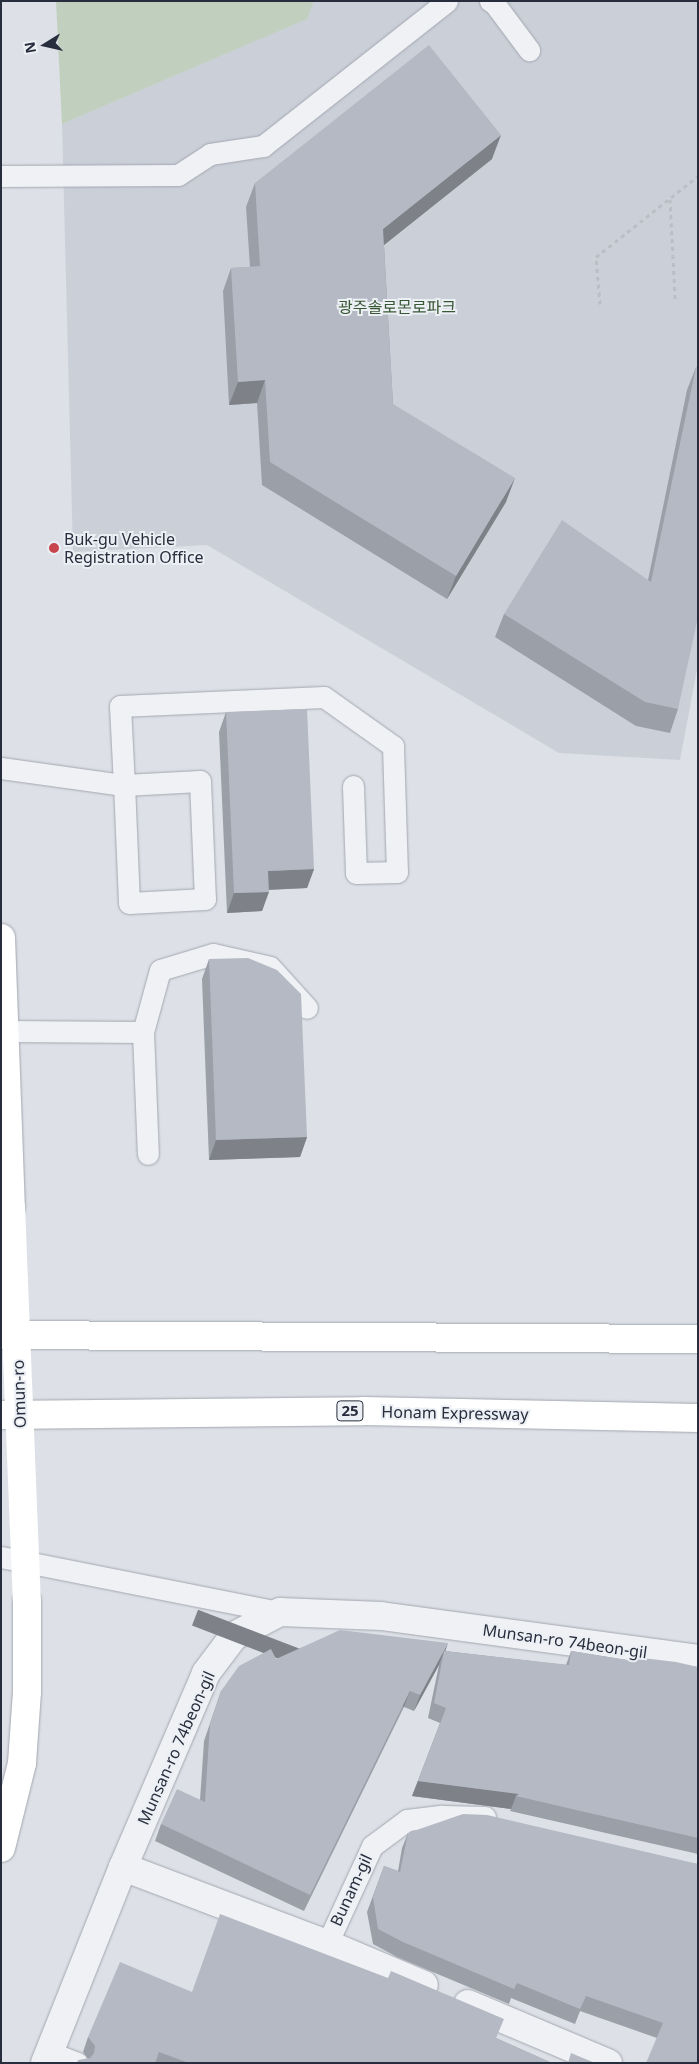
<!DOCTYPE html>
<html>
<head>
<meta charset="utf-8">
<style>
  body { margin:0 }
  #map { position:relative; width:699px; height:2064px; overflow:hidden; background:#dde0e6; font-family:"Noto Sans","Noto Sans KR",sans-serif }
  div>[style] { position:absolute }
  .built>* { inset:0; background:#cbcfd8 }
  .green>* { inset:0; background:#c1d0be }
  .path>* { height:3px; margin-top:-1.5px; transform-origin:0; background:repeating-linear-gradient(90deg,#bbbec5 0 4px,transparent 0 8px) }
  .roads { filter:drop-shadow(0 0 1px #a3a7b0) drop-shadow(0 0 1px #a3a7b0) }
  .service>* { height:21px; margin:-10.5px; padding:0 10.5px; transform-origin:10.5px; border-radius:10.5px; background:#eff1f5 }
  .minor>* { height:28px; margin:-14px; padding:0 14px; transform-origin:14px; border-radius:14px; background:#eff1f5 }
  .secondary>* { height:28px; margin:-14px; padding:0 14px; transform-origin:14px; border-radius:14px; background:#fff }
  .motorway>* { height:28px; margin:-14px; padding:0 14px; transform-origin:14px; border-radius:14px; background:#fff }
  .secondary-bridge>* { height:28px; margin:-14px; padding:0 14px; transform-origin:14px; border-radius:14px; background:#fff }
  .wall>* { inset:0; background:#9b9fa8 }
  .shaded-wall>* { inset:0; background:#7e8288; transform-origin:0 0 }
  .building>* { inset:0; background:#b4b9c3 }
  .dots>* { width:14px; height:14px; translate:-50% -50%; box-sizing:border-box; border:2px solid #eceff4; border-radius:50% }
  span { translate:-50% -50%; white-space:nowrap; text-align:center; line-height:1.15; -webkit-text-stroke:4px #eceff4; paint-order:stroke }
  .shield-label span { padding:1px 4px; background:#eceff4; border:1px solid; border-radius:4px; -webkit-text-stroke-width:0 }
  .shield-label { font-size:15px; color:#272d3c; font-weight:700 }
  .park-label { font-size:16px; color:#385735 }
  .poi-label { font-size:16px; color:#272d3c }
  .left { translate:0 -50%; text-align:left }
  .street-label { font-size:16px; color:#272d3c }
  .frame { position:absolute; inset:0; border:2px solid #272d3c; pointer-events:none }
  .north { position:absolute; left:20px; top:20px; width:50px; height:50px; -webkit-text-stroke:4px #eceff4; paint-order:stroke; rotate:260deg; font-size:14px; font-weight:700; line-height:20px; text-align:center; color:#272d3c }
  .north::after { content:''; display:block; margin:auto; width:18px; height:22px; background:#272d3c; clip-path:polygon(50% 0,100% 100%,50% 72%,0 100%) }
</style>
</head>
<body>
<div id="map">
  <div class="built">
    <i style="clip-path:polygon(314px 1px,698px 1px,698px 664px,680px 760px,559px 753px,207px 545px,73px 552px,62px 124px,306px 19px)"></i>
  </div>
  <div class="green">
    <i style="clip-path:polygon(56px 1px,314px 1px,307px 19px,62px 124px)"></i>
  </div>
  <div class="path">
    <i style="left:670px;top:199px;width:100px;rotate:87.1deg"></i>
    <i style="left:600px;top:304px;width:47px;rotate:-94.9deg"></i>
    <i style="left:596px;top:257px;width:130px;rotate:-38.5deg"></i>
  </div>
  <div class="roads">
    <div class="service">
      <i style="left:490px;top:1px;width:4px;rotate:27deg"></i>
      <i style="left:494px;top:3px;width:59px;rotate:53.3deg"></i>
      <i style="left:1px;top:176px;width:177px;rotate:-0.3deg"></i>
      <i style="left:178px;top:175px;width:38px;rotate:-33deg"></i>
      <i style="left:210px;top:154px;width:54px;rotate:-8.6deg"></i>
      <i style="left:263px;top:146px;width:234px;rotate:-38.2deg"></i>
      <i style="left:1px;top:768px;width:124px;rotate:7.9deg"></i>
      <i style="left:124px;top:785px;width:76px;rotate:-3deg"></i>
      <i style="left:200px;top:781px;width:118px;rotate:87.6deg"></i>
      <i style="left:205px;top:899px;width:76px;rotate:177deg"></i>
      <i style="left:129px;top:903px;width:118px;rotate:-92.4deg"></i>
      <i style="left:124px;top:785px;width:79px;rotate:-92.9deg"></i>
      <i style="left:120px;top:706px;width:204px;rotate:-2.5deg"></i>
      <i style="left:324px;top:697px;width:85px;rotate:35.4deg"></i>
      <i style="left:393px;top:746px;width:126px;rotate:88.2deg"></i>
      <i style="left:397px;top:872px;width:41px;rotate:178.6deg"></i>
      <i style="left:356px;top:873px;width:87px;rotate:-92deg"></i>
      <i style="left:5px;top:1031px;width:138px;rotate:0.4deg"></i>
      <i style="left:143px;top:1032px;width:64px;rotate:-74.7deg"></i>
      <i style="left:160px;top:970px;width:55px;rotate:-16.8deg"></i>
      <i style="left:213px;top:954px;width:58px;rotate:12.8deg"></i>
      <i style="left:270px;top:967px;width:55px;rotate:47.9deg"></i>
      <i style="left:143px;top:1032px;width:122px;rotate:87.7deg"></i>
      <i style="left:1px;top:1557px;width:284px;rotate:11.2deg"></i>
      <i style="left:327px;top:1944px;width:108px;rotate:-65.3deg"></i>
      <i style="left:372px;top:1846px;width:44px;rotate:-36.6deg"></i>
      <i style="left:407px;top:1820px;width:35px;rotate:-7deg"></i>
      <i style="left:442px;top:1816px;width:43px;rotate:1.3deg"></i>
      <i style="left:49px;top:2052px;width:30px;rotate:21deg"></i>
    </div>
    <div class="minor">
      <i style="left:123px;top:1867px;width:218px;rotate:20.7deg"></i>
      <i style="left:327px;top:1944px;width:105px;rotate:22.9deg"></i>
      <i style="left:468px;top:2004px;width:152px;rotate:22.9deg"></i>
      <i style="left:45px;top:2063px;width:211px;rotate:-68.3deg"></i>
      <i style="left:123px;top:1867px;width:211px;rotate:-66.8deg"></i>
      <i style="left:206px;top:1673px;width:46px;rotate:-52.9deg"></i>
      <i style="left:234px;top:1636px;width:52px;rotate:-27.6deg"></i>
      <i style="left:280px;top:1612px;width:101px;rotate:2.3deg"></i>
      <i style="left:381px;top:1616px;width:320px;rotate:7.7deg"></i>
    </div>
    <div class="secondary">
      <i style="left:1px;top:938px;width:269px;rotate:87.9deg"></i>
      <i style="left:1px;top:1848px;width:88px;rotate:-76.1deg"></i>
      <i style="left:22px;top:1763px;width:71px;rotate:-86deg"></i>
      <i style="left:27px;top:1692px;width:91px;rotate:-90deg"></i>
    </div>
    <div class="motorway">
      <i style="left:1px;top:1335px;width:697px;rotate:0.33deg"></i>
      <i style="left:1px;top:1415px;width:362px;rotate:-0.6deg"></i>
      <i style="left:363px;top:1411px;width:335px;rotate:1.2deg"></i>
    </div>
  </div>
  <div class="secondary-bridge">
    <i style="left:11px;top:1207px;width:394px;rotate:87.7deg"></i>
  </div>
  <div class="wall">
    <i style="clip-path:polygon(492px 159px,384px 245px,393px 404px,506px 502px,447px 599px,262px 485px,257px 403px,229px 405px,223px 291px,231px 268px,250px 267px,246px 207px,255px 183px)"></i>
    <i style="clip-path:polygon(696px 367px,678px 709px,670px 733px,636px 726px,495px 637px,504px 614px,648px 580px,687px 390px)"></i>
    <i style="clip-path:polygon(226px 712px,314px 869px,307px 888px,269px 890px,262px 911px,227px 913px,219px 732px)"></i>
    <i style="clip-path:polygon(209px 959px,307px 1137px,300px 1157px,209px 1160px,202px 979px)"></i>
    <i style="clip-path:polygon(445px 1651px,566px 1665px,571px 1651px,633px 1661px,634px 1657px,698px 1667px,698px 1854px,510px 1811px,511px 1809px,412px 1796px,440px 1723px,428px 1718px,439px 1665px,414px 1711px,404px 1707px,304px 1911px,155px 1841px,161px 1824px,200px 1800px,204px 1741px,221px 1691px,276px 1659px)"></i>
    <i style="clip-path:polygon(408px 1833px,698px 1864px,698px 2063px,657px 2038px,580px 2011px,575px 2024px,511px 1998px,509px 2004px,397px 1957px,373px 1944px,367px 1912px,384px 1866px,398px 1871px,402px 1848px)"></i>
    <i style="clip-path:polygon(192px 1992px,496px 2038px,552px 2063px,77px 2063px,88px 2059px,83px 2052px,88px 2037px)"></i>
  </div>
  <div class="shaded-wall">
    <i style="clip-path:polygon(501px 135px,492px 159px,374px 253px,383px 229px)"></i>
    <i style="clip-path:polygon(265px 380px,257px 403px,229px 405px,238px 382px)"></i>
    <i style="clip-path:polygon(515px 478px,506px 502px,447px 599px,456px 576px)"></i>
    <i style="clip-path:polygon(314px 869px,307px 888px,261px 890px,268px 871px)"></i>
    <i style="clip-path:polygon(269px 892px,262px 911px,227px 913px,234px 893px)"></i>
    <i style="clip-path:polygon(307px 1137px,300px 1157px,209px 1160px,216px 1140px)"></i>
    <i style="clip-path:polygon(448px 1643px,443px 1658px,444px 1651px,439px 1665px,414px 1711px,420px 1695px)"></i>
    <i style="left:410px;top:1691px;width:17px;height:227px;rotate:111deg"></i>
    <i style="clip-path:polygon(418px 1781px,519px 1794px,516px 1796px,511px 1809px,412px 1796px)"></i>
  </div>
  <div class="building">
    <i style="clip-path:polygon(429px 45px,501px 135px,383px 229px,393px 404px,515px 478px,456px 576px,270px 462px,265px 380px,238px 382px,231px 268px,260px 266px,255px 183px)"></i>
    <i style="clip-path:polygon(696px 367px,698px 367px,698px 617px,678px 709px,645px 702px,504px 614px,562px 520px,651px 582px)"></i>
    <i style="clip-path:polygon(307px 709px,314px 869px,268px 871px,269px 892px,234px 893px,226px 712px)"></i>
    <i style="clip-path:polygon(248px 958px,277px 970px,301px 994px,307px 1137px,216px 1140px,209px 959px)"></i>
    <i style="clip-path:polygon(340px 1630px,448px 1643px,420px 1695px,410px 1691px,310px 1895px,161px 1824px,177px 1789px,205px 1802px,210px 1724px,221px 1691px,239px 1666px,271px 1649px,276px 1659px)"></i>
    <i style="clip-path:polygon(444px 1651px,569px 1665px,571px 1651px,634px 1661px,634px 1657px,676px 1662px,698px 1667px,698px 1838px,516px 1796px,519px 1794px,418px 1781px,446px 1708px,434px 1703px)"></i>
    <i style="clip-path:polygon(463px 1814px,487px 1815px,698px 1864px,698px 2063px,646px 2063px,663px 2023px,586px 1996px,580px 2009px,517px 1983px,514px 1989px,403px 1942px,378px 1929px,373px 1897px,384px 1866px,400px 1872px,408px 1833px)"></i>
    <i style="clip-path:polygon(220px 1914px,388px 1978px,391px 1971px,504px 2019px,496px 2038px,552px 2063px,189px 2063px,159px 2052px,155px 2063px,77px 2063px,78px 2060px,90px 2058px,94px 2053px,95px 2046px,88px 2037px,120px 1962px,192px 1992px)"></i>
    <i style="clip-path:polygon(571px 2053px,595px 2063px,568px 2063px)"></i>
  </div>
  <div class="dots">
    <i style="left:54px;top:548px;background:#c8454d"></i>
  </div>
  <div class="shield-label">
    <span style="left:350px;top:1411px">25</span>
  </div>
  <div class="park-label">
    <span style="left:397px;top:307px">광주솔로몬로파크</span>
  </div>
  <div class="poi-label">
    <span class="left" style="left:64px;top:548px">Buk-gu Vehicle<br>Registration Office</span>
  </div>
  <div class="street-label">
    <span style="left:19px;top:1394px;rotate:-92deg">Omun-ro</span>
    <span style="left:455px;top:1413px;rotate:1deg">Honam Expressway</span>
    <span style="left:565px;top:1641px;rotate:8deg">Munsan-ro 74beon-gil</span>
    <span style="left:176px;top:1748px;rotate:-66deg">Munsan-ro 74beon-gil</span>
    <span style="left:351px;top:1890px;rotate:-65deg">Bunam-gil</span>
  </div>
  <div class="frame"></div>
  <div class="north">N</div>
</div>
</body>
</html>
